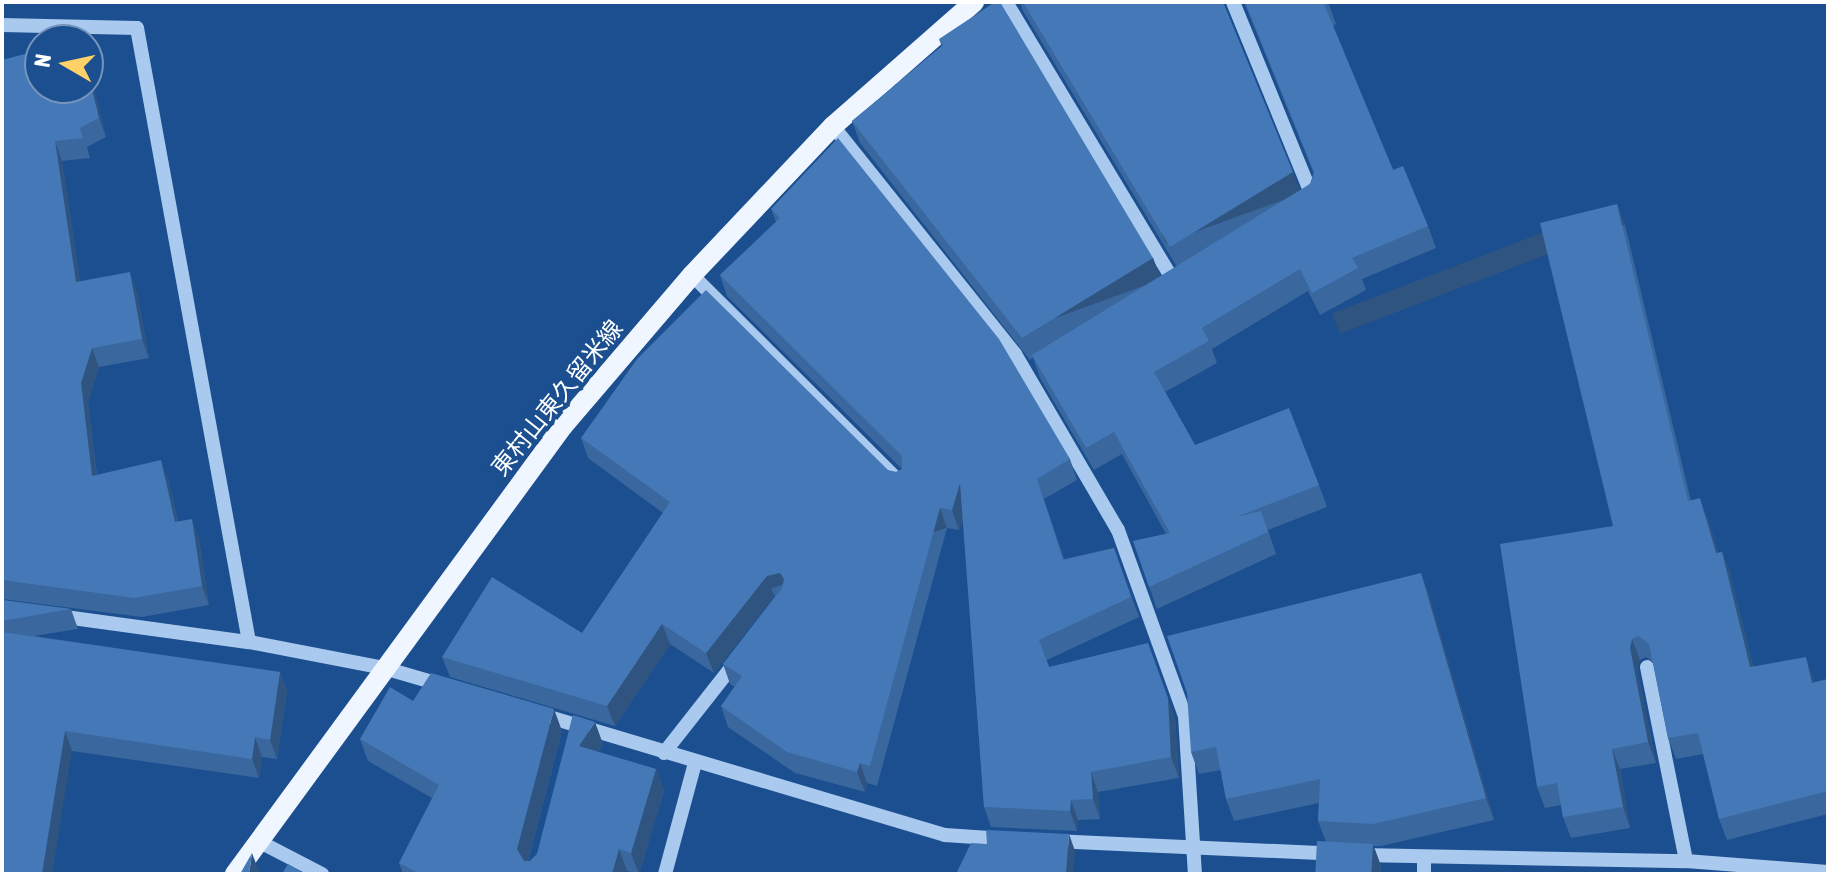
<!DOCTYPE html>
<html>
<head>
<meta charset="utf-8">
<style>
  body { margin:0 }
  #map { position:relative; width:1830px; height:876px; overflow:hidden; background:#1b4f8f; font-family:"Asap Condensed","Noto Sans JP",sans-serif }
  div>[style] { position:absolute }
  .minor>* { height:14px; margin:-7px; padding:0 7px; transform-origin:7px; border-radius:7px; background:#a9c9ee }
  .major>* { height:20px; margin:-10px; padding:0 10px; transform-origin:10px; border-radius:10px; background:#f0f6ff }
  .wall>* { inset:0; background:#3a679d }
  .shaded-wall>* { inset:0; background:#305480; transform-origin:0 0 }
  .building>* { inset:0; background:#4478b7; transform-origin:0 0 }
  span { translate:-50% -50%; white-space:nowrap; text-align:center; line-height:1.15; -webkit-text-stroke:8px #1b4f8f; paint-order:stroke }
  .street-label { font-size:24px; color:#fff }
  .frame { position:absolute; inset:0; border:4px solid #fff; pointer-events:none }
  .north { position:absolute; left:24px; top:24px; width:80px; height:80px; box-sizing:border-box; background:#1b4f8f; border:2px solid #7695bc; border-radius:50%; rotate:279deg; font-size:22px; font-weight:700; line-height:32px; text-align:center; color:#fff }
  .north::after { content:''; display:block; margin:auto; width:28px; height:36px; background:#ffd166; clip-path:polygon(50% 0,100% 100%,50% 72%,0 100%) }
</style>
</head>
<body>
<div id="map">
  <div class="minor">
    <i style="left:1006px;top:2px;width:328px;rotate:59deg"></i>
    <i style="left:1233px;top:2px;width:212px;rotate:67.8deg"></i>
    <i style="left:1313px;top:198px;width:4px;rotate:146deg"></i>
    <i style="left:2px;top:25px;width:135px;rotate:1.3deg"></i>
    <i style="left:137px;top:28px;width:624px;rotate:79.66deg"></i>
    <i style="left:833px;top:126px;width:292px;rotate:51.4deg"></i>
    <i style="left:1015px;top:354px;width:204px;rotate:59.7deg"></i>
    <i style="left:1118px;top:530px;width:198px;rotate:70.2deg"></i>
    <i style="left:1185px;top:716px;width:158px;rotate:86.4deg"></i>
    <i style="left:692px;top:275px;width:295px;rotate:44.9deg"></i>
    <i style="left:58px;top:616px;width:193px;rotate:7.8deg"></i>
    <i style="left:249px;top:642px;width:137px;rotate:10.9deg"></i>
    <i style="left:384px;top:668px;width:60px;rotate:16.3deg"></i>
    <i style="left:1647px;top:667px;width:198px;rotate:78.6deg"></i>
    <i style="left:539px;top:714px;width:424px;rotate:16.6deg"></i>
    <i style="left:945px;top:835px;width:59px;rotate:3.9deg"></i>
    <i style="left:664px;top:753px;width:120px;rotate:-51.8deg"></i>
    <i style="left:1053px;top:841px;width:283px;rotate:2.6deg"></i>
    <i style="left:260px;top:842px;width:70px;rotate:27.3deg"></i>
    <i style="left:1361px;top:855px;width:325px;rotate:1.1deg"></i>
    <i style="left:1686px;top:861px;width:142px;rotate:4.4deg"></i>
    <i style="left:665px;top:874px;width:115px;rotate:-74.9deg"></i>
    <i style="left:1424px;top:874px;width:16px;rotate:-90deg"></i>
  </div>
  <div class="major">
    <i style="left:235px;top:874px;width:555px;rotate:-53.79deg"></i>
    <i style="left:563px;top:426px;width:199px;rotate:-49.5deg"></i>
    <i style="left:692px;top:275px;width:205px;rotate:-46.6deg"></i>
    <i style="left:833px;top:126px;width:188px;rotate:-41.3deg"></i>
  </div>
  <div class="wall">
    <i style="clip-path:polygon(1020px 2px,1225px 2px,1224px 5px,1300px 191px,1310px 184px,1314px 174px,1244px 2px,1328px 2px,1336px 24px,1333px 26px,1393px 170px,1428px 226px,1436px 248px,1362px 279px,1366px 290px,1320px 315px,1308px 291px,1212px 349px,1217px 363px,1165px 392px,1195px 445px,1319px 485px,1327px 507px,1268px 530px,1276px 554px,1157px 609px,1133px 541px,1166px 534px,1122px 454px,1094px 470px,1040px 378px,1033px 358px,1030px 360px,860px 143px,852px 121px,942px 47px,939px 39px,1153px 258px,1160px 277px,1177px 267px,1023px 11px)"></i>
    <i style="clip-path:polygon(2px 60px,88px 88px,88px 65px,106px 137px,87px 147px,90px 158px,62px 161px,80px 281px,137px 292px,149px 358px,99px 367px,88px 402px,97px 475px,168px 479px,178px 521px,199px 539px,209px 605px,142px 617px,2px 599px)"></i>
    <i style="clip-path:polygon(1617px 204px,1625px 225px,1691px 501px,1708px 519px,1718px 553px,1722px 552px,1730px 573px,1753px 666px,1813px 678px,1814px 682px,1828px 679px,1828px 814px,1727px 840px,1719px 819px,1703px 754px,1676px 759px,1668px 738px,1653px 662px,1646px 657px,1640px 660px,1637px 669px,1656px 763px,1620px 769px,1630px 828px,1571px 838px,1563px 817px,1561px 805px,1545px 808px,1537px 787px,1613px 526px)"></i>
    <i style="clip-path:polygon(771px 209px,1070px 459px,1077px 480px,1044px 499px,1064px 559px,1114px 548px,1139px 617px,1047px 660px,1049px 667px,1175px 718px,1179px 778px,1098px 792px,1100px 819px,1078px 820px,1077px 831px,991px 827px,984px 807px,963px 519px,959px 530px,947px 528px,877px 786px,867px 783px,865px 792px,795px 773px,728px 727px,721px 706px,735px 687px,730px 684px,723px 664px,776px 595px,774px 596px,714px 673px,670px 644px,615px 726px,450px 677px,442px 657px,582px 633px,663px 513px,588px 458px,581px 438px,896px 472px,902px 469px,727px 296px,720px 275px,776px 222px)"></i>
    <i style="clip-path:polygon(1421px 573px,1429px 595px,1494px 820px,1381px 846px,1373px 846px,1381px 866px,1380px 874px,1316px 874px,1326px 842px,1318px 821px,1319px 803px,1234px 821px,1226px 799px,1221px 770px,1199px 774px,1191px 752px)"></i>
    <i style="clip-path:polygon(2px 600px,71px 609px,78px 629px,34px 636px,280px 672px,287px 691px,277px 759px,262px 757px,259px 778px,72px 751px,2px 874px)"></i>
    <i style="clip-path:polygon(413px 701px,562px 731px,528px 861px,530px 861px,537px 854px,573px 715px,603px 744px,598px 752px,656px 769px,664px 791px,639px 874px,627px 871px,626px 874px,403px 874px,399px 863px,432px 798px,368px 761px,360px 739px)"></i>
  </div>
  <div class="shaded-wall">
    <i style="clip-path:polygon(88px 65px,106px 137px,99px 118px,88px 73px)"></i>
    <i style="clip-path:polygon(55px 141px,62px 161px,83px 301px,76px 282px)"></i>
    <i style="left:1293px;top:172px;width:23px;height:144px;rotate:70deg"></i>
    <i style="left:1617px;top:204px;width:22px;height:305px;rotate:69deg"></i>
    <i style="left:1153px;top:258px;width:23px;height:153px;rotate:70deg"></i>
    <i style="clip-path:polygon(130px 272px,137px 292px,149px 358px,142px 339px)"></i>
    <i style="clip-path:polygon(92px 348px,99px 367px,88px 402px,99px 495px,92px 476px,81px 383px)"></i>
    <i style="clip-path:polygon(161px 460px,168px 479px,182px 541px,175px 522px)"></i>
    <i style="clip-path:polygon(960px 483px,968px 503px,959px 530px,952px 510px)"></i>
    <i style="clip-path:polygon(1700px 498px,1708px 519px,1724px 574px,1716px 553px)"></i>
    <i style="left:940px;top:508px;width:21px;height:267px;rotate:71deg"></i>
    <i style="clip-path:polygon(192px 519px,199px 539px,209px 605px,202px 586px)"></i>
    <i style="clip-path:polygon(1722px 552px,1730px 573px,1758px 687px,1750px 667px)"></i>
    <i style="clip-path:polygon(1421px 573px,1429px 595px,1494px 820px,1486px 798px)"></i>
    <i style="clip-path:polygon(767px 576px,774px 596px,714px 673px,706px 653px)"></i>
    <i style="clip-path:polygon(662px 624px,670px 644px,615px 726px,607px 706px)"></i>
    <i style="clip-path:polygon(1632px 639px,1640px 660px,1637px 669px,1656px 763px,1648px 742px,1630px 648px)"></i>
    <i style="clip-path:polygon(1148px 643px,1175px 718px,1179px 778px,1171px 757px)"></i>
    <i style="clip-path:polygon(1806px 657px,1813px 678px,1819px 704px,1812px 683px)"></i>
    <i style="clip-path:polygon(280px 672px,287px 691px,277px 759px,270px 740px)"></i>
    <i style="clip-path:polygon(554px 709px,562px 731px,525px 871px,517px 849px)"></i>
    <i style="clip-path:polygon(595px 722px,603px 744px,587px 768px,579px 746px)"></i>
    <i style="clip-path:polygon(65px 731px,72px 751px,52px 874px,42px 874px)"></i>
    <i style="clip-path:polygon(255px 737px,262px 757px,259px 778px,252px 759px)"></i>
    <i style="clip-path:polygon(1612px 749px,1620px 769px,1630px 828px,1623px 807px)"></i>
    <i style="clip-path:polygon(860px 763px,867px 783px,865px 792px,857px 772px)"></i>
    <i style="clip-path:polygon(656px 769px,664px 791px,639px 874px,631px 853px)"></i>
    <i style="clip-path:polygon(1091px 772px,1098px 792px,1100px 819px,1093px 799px)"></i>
    <i style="clip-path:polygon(1071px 800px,1078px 820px,1077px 831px,1070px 811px)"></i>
    <i style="clip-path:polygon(1069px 834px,1075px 851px,1073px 874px,1066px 874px)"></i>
    <i style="clip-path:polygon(1373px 844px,1381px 866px,1380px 874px,1371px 874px)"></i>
    <i style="clip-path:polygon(619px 849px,627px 871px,626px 874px,612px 874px)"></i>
    <i style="clip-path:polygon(252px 853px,260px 874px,249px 874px)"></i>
  </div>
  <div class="building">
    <i style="clip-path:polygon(995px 2px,1000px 2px,1153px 258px,1022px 338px,852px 121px,943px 45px,939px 39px)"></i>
    <i style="clip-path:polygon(1023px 2px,1223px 2px,1293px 172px,1170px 247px)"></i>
    <i style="clip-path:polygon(1245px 2px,1328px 2px,1324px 4px,1393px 170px,1403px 166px,1428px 226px,1352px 258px,1358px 268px,1312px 293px,1300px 269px,1202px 328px,1209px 341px,1154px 372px,1195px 445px,1289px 408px,1319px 485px,1236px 517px,1261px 511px,1268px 532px,1149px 587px,1133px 541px,1170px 533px,1114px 432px,1086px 448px,1032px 355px,1310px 184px,1314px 172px)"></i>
    <i style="clip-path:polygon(40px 50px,40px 88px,88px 88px,88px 73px,99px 118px,80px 128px,83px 138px,55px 141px,76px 282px,130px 272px,142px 339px,92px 348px,81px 383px,92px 476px,161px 460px,175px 522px,192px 519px,202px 586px,134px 598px,2px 580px,2px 60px)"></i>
    <i style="clip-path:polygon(838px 138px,999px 339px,1070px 459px,1037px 479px,1063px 560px,1114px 548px,1131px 597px,1039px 640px,1049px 667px,1148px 643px,1168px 698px,1171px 757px,1091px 772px,1093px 799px,1071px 800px,1070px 811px,984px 807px,960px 483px,952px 510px,940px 508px,870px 766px,860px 763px,857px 772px,787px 752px,721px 706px,742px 676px,723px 664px,782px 588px,784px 579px,780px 573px,767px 576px,706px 653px,662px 624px,607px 706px,442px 657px,492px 577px,582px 633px,670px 502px,581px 438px,637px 359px,706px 290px,888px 470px,896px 472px,902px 469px,902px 456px,720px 275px,780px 218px,771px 209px)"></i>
    <i style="clip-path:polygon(1617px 204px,1688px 501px,1700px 498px,1716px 553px,1722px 552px,1750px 667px,1806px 657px,1812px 683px,1828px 679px,1828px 791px,1719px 819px,1698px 733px,1668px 738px,1649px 644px,1638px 636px,1632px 639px,1630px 648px,1648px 742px,1612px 749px,1623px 807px,1563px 817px,1557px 783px,1537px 787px,1500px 544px,1613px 526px,1540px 223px)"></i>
    <i style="clip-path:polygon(1421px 573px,1486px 798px,1373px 824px,1318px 821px,1320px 779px,1226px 799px,1216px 747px,1191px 752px,1187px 693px,1167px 636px)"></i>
    <i style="clip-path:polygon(2px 600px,71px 609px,2px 621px)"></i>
    <i style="clip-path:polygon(2px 632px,280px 672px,270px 740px,255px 737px,252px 759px,65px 731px,42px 874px,2px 874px)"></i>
    <i style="clip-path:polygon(431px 673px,554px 709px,517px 849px,524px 861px,530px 861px,537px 854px,573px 715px,595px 722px,579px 746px,656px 769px,631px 853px,619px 849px,612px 874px,420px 874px,399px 863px,439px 785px,360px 739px,390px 687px,413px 701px)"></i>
    <i style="clip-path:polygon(986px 830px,1069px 834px,1066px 874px,956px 874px,971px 843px,987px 844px)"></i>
    <i style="left:1317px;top:841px;width:56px;height:33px;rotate:3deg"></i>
    <i style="clip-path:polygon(252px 853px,249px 874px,240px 874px)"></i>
    <i style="clip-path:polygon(288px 864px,305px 874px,282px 874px)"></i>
  </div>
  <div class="street-label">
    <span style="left:557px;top:398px;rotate:-51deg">東村山東久留米線</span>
  </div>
  <div class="frame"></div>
  <div class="north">N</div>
</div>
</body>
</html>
